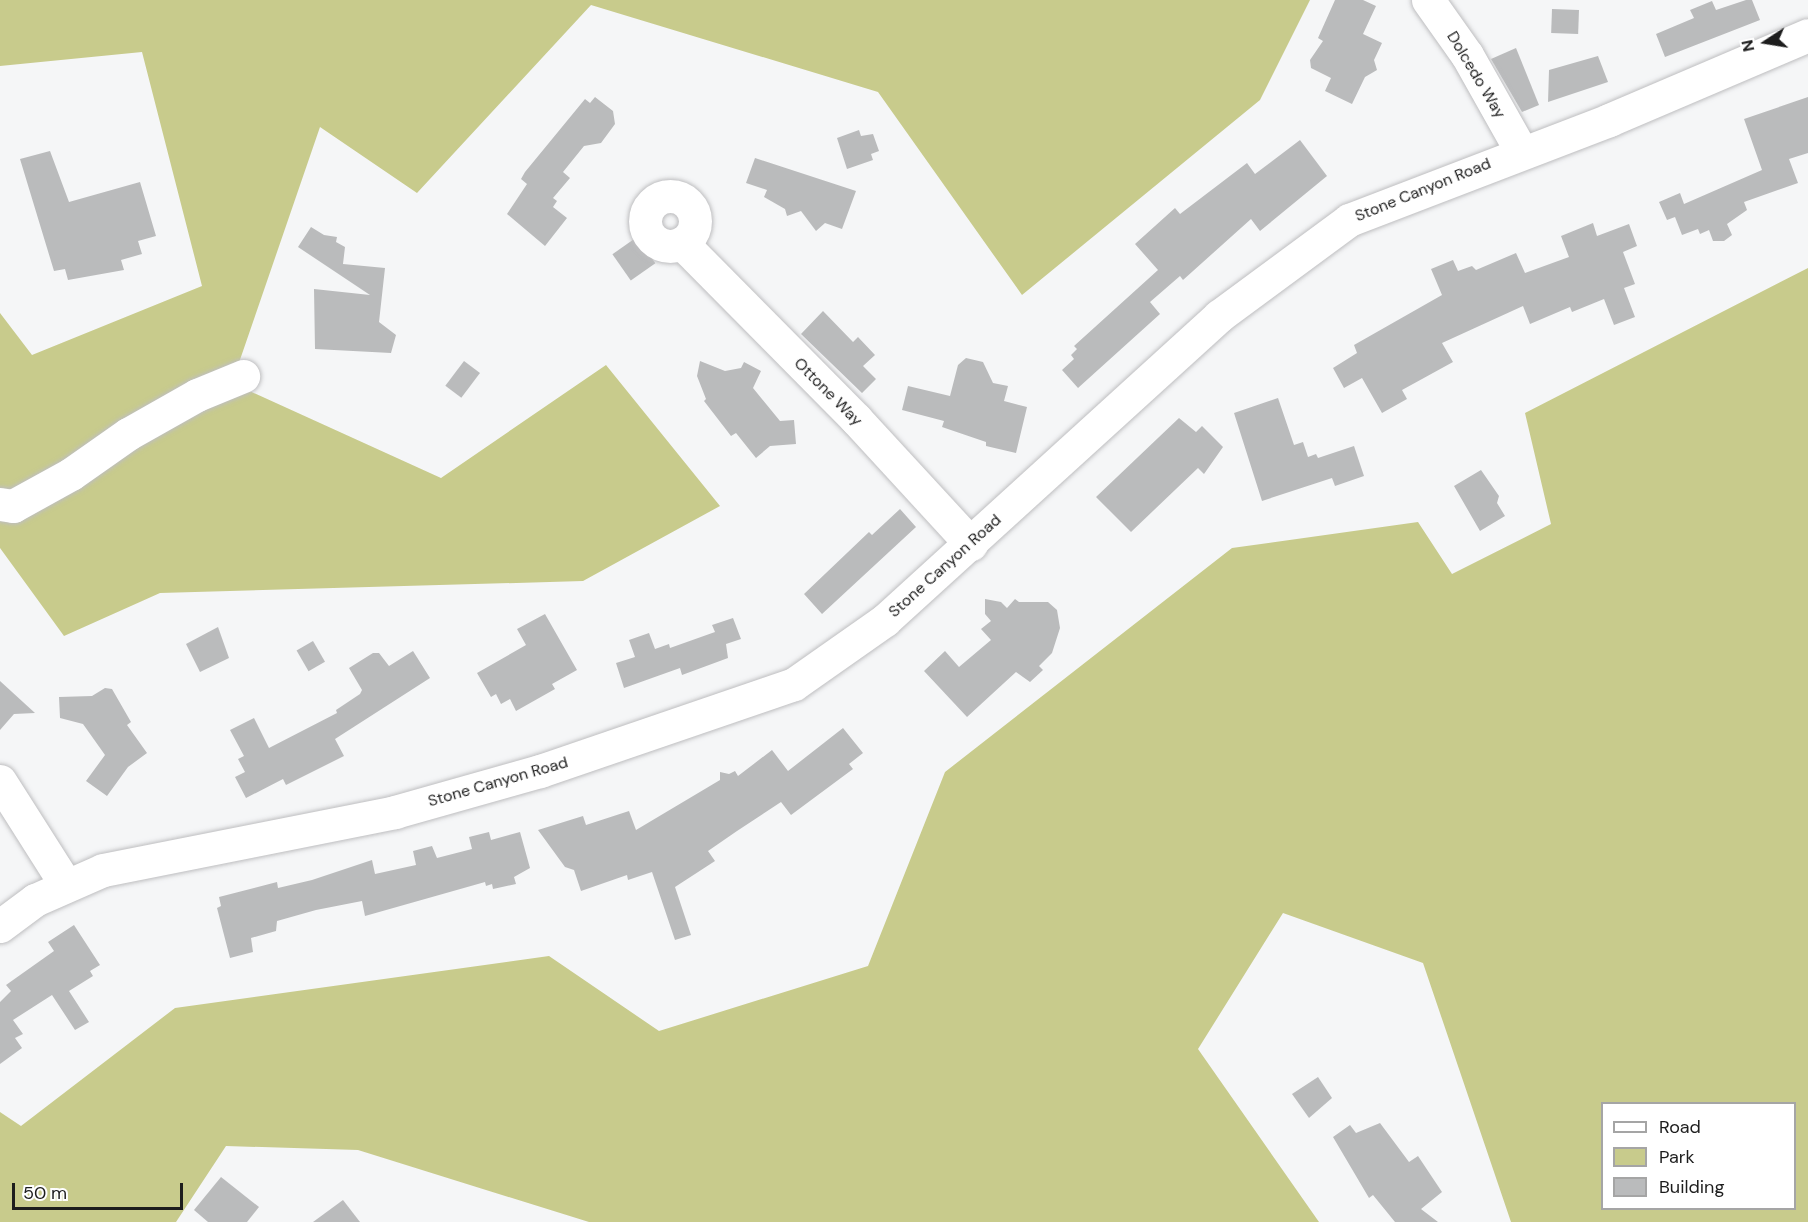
<!DOCTYPE html>
<html>
<head>
<meta charset="utf-8">
<style>
  body { margin:0 }
  #map { position:relative; width:1808px; height:1222px; overflow:hidden; background:#f5f6f7; font-family:"DM Sans",sans-serif }
  div>[style] { position:absolute }
  .green>* { inset:0; background:#c8cb8c }
  .building>* { inset:0; background:#babbbc; transform-origin:0 0 }
  .roads { filter:drop-shadow(0 0 2px #bebec0) drop-shadow(0 0 2px #bebec0) }
  .minor>* { height:33px; margin:-16.5px; padding:0 16.5px; transform-origin:16.5px; border-radius:16.5px; background:#fff }
  .minor>.ring { margin:-16.5px; padding:0; box-sizing:content-box; background:none; border:33px solid #fff; border-radius:50% }
  span { translate:-50% -50%; white-space:nowrap; text-align:center; line-height:1.15; -webkit-text-stroke:6px #fff; paint-order:stroke }
  .street-label { font-size:16px; color:#1d1d1d }
  .legend { position:absolute; left:1601px; top:1102px; width:195px; height:108px; box-sizing:border-box; background:#fff; border:2px solid #a5a5a5; margin:0; padding:8px 10px; list-style:none; font-size:18px; color:#1d1d1d }
  .legend li { display:flex; align-items:center; gap:12px; height:30px }
  .legend b { width:30px; border:2px solid #a5a5a5 }
  .north { position:absolute; left:1736px; top:12px; width:60px; height:60px; -webkit-text-stroke:4px #fff; paint-order:stroke; rotate:258deg; font-size:16px; font-weight:700; line-height:24px; text-align:center; color:#1d1d1d }
  .north::after { content:''; display:block; margin:auto; width:21px; height:27px; background:#1d1d1d; clip-path:polygon(50% 0,100% 100%,50% 72%,0 100%) }
  .scale { position:absolute; left:12px; top:1183px; width:171px; height:27px; box-sizing:border-box; border:3px solid #1d1d1d; border-top:0; padding-left:8px; font-size:18px; line-height:21px; white-space:nowrap; color:#1d1d1d; -webkit-text-stroke:4px #fff; paint-order:stroke }
</style>
</head>
<body>
<div id="map">
  <div class="green">
    <i style="clip-path:polygon(0 0,1310px 0,1260px 100px,1022px 295px,878px 92px,591px 5px,417px 193px,320px 127px,232px 383px,441px 478px,606px 365px,720px 506px,583px 581px,160px 593px,64px 636px,0 548px,0 313px,32px 355px,202px 286px,142px 52px,0 66px)"></i>
    <i style="clip-path:polygon(evenodd,1808px 268px,1808px 1222px,1511px 1222px,1423px 963px,1283px 913px,1198px 1049px,1319px 1222px,589px 1222px,358px 1150px,226px 1146px,176px 1222px,0 1222px,0 1112px,21px 1126px,175px 1008px,549px 956px,659px 1031px,868px 966px,945px 772px,1232px 548px,1418px 522px,1452px 574px,1551px 524px,1525px 413px,1808px 268px,1602px 1104px,1794px 1104px,1794px 1208px,1602px 1208px,1602px 1104px)"></i>
  </div>
  <div class="building">
    <i style="clip-path:polygon(1335px 0,1363px 0,1376px 6px,1363px 34px,1382px 43px,1374px 60px,1377px 70px,1365px 77px,1352px 104px,1325px 91px,1331px 78px,1311px 68px,1310px 60px,1323px 41px,1318px 38px)"></i>
    <i style="clip-path:polygon(1746px 0,1752px 0,1760px 20px,1665px 57px,1656px 34px,1694px 18px,1690px 10px,1712px 1px,1716px 10px)"></i>
    <i style="left:1552px;top:9px;width:27px;height:24px;rotate:2deg"></i>
    <i style="clip-path:polygon(1516px 48px,1539px 105px,1522px 112px,1491px 59px)"></i>
    <i style="clip-path:polygon(1598px 56px,1608px 82px,1548px 102px,1549px 70px)"></i>
    <i style="clip-path:polygon(595px 97px,613px 111px,615px 124px,601px 143px,584px 146px,563px 172px,570px 178px,553px 198px,557px 201px,553px 207px,567px 218px,545px 246px,507px 214px,527px 184px,521px 179px,525px 172px,585px 99px,590px 103px)"></i>
    <i style="clip-path:polygon(1808px 97px,1808px 153px,1789px 159px,1798px 183px,1744px 202px,1747px 210px,1727px 224px,1732px 235px,1724px 241px,1713px 241px,1709px 230px,1700px 234px,1698px 229px,1682px 235px,1675px 217px,1667px 220px,1659px 202px,1680px 193px,1684px 204px,1762px 170px,1744px 119px)"></i>
    <i style="clip-path:polygon(859px 130px,861px 136px,873px 134px,879px 151px,871px 154px,873px 160px,847px 169px,837px 138px)"></i>
    <i style="clip-path:polygon(1300px 140px,1327px 176px,1260px 231px,1251px 219px,1183px 280px,1180px 276px,1150px 302px,1160px 314px,1078px 388px,1062px 370px,1074px 359px,1071px 355px,1077px 349px,1074px 346px,1158px 270px,1135px 244px,1175px 208px,1180px 214px,1247px 163px,1255px 174px)"></i>
    <i style="clip-path:polygon(50px 151px,69px 202px,140px 182px,156px 236px,138px 241px,142px 254px,121px 260px,124px 270px,68px 280px,65px 269px,54px 271px,20px 159px)"></i>
    <i style="clip-path:polygon(755px 158px,856px 191px,842px 229px,825px 223px,816px 231px,801px 211px,787px 216px,785px 209px,764px 197px,767px 190px,746px 183px)"></i>
    <i style="clip-path:polygon(1593px 223px,1597px 236px,1629px 224px,1637px 246px,1623px 252px,1635px 284px,1624px 288px,1635px 317px,1614px 325px,1604px 299px,1572px 312px,1570px 307px,1530px 324px,1523px 306px,1442px 343px,1453px 362px,1402px 390px,1407px 399px,1382px 413px,1362px 378px,1344px 388px,1333px 368px,1357px 353px,1354px 345px,1442px 295px,1431px 269px,1453px 260px,1458px 271px,1472px 266px,1476px 270px,1516px 253px,1525px 273px,1569px 257px,1561px 236px)"></i>
    <i style="clip-path:polygon(311px 227px,324px 235px,337px 237px,336px 242px,345px 247px,343px 264px,385px 268px,379px 322px,396px 335px,391px 353px,315px 349px,314px 289px,370px 295px,298px 247px)"></i>
    <i style="left:637px;top:237px;width:32px;height:30px;rotate:55deg"></i>
    <i style="clip-path:polygon(823px 311px,853px 342px,858px 337px,875px 355px,863px 366px,876px 379px,862px 393px,801px 334px)"></i>
    <i style="clip-path:polygon(966px 358px,983px 362px,993px 383px,1008px 386px,1004px 401px,1027px 407px,1016px 453px,986px 446px,986px 442px,942px 427px,944px 421px,902px 410px,908px 386px,950px 396px,958px 365px)"></i>
    <i style="left:464px;top:361px;width:20px;height:31px;rotate:37deg"></i>
    <i style="clip-path:polygon(700px 361px,725px 371px,741px 368px,744px 362px,761px 371px,753px 388px,780px 421px,794px 420px,796px 444px,770px 446px,756px 458px,736px 433px,731px 436px,704px 401px,706px 399px,697px 376px)"></i>
    <i style="clip-path:polygon(1278px 398px,1294px 445px,1303px 442px,1308px 457px,1316px 454px,1318px 458px,1354px 446px,1364px 476px,1335px 486px,1332px 478px,1262px 501px,1234px 413px)"></i>
    <i style="clip-path:polygon(1179px 418px,1196px 432px,1202px 426px,1223px 447px,1204px 474px,1198px 468px,1131px 532px,1096px 497px)"></i>
    <i style="clip-path:polygon(1481px 470px,1499px 496px,1497px 503px,1505px 516px,1480px 531px,1454px 486px)"></i>
    <i style="clip-path:polygon(900px 509px,916px 527px,822px 614px,804px 594px,869px 532px,872px 535px)"></i>
    <i style="clip-path:polygon(985px 599px,1001px 602px,1007px 608px,1015px 599px,1019px 602px,1048px 602px,1057px 610px,1060px 628px,1052px 653px,1039px 666px,1043px 670px,1030px 682px,1016px 672px,967px 717px,924px 671px,945px 651px,959px 667px,991px 640px,981px 629px,991px 621px,985px 614px)"></i>
    <i style="clip-path:polygon(545px 614px,577px 670px,552px 684px,555px 689px,516px 711px,510px 699px,501px 704px,496px 694px,491px 697px,477px 673px,526px 645px,517px 629px)"></i>
    <i style="clip-path:polygon(733px 618px,741px 639px,726px 644px,728px 658px,682px 675px,680px 668px,624px 688px,616px 663px,635px 657px,629px 640px,649px 633px,655px 649px,669px 644px,670px 648px,715px 632px,712px 625px)"></i>
    <i style="clip-path:polygon(218px 627px,229px 658px,200px 672px,186px 644px)"></i>
    <i style="left:313px;top:641px;width:24px;height:19px;rotate:60deg"></i>
    <i style="clip-path:polygon(413px 651px,430px 678px,335px 739px,344px 756px,286px 785px,283px 779px,246px 798px,235px 777px,245px 772px,238px 759px,244px 756px,230px 730px,254px 718px,269px 748px,337px 713px,336px 710px,360px 694px,362px 690px,349px 668px,373px 653px,379px 653px,389px 666px)"></i>
    <i style="clip-path:polygon(0 681px,35px 713px,14px 714px,0 730px)"></i>
    <i style="clip-path:polygon(105px 688px,112px 689px,131px 722px,127px 725px,147px 753px,128px 767px,107px 796px,86px 781px,105px 755px,83px 724px,60px 718px,59px 697px,92px 696px)"></i>
    <i style="clip-path:polygon(843px 728px,863px 753px,849px 764px,853px 769px,791px 815px,781px 802px,737px 831px,708px 851px,715px 861px,675px 887px,691px 935px,675px 940px,652px 872px,628px 880px,627px 875px,581px 891px,574px 870px,565px 867px,538px 830px,583px 816px,586px 825px,629px 811px,636px 830px,720px 780px,720px 772px,729px 774px,735px 771px,738px 776px,772px 750px,788px 771px)"></i>
    <i style="clip-path:polygon(489px 832px,491px 840px,520px 832px,530px 868px,514px 877px,516px 884px,493px 889px,492px 884px,486px 886px,485px 882px,365px 916px,362px 901px,316px 910px,277px 921px,276px 931px,251px 938px,253px 952px,230px 958px,217px 908px,221px 906px,219px 897px,277px 882px,278px 888px,312px 880px,372px 860px,375px 874px,416px 865px,413px 851px,432px 846px,437px 858px,472px 849px,469px 837px)"></i>
    <i style="clip-path:polygon(74px 925px,100px 965px,90px 971px,93px 976px,69px 991px,89px 1022px,75px 1030px,52px 995px,13px 1020px,23px 1034px,15px 1038px,22px 1048px,0 1064px,0 1002px,11px 991px,6px 985px,54px 951px,48px 942px)"></i>
    <i style="clip-path:polygon(1318px 1077px,1332px 1098px,1309px 1118px,1292px 1094px)"></i>
    <i style="clip-path:polygon(1380px 1123px,1409px 1162px,1418px 1156px,1442px 1192px,1421px 1209px,1438px 1222px,1395px 1222px,1373px 1195px,1369px 1198px,1333px 1137px,1350px 1125px,1356px 1133px)"></i>
    <i style="clip-path:polygon(221px 1177px,259px 1207px,247px 1222px,208px 1222px,194px 1210px)"></i>
    <i style="clip-path:polygon(343px 1200px,360px 1222px,313px 1222px)"></i>
  </div>
  <div class="roads">
    <div class="minor">
      <i style="left:1428px;top:0;width:67px;rotate:54.7deg"></i>
      <i style="left:1467px;top:55px;width:110px;rotate:60.6deg"></i>
      <i class="ring" style="left:645px;top:196px;width:17px;height:17px"></i>
      <i style="left:682px;top:243px;width:247px;rotate:45.3deg"></i>
      <i style="left:856px;top:419px;width:170px;rotate:47.4deg"></i>
      <i style="left:0;top:504px;width:13px;rotate:9deg"></i>
      <i style="left:13px;top:506px;width:66px;rotate:-28.9deg"></i>
      <i style="left:71px;top:474px;width:70px;rotate:-35.1deg"></i>
      <i style="left:128px;top:434px;width:79px;rotate:-29.5deg"></i>
      <i style="left:197px;top:395px;width:50px;rotate:-22.4deg"></i>
      <i style="left:0;top:781px;width:123px;rotate:57.6deg"></i>
      <i style="left:0;top:926px;width:44px;rotate:-36.6deg"></i>
      <i style="left:35px;top:900px;width:74px;rotate:-23.8deg"></i>
      <i style="left:103px;top:870px;width:298px;rotate:-11.2deg"></i>
      <i style="left:395px;top:812px;width:151px;rotate:-15.8deg"></i>
      <i style="left:540px;top:771px;width:268px;rotate:-18.9deg"></i>
      <i style="left:794px;top:684px;width:111px;rotate:-35.1deg"></i>
      <i style="left:885px;top:620px;width:452px;rotate:-42.3deg"></i>
      <i style="left:1219px;top:316px;width:162px;rotate:-36.4deg"></i>
      <i style="left:1349px;top:220px;width:279px;rotate:-21deg"></i>
      <i style="left:1609px;top:120px;width:216px;rotate:-23.1deg"></i>
    </div>
  </div>
  <div class="street-label">
    <span style="left:1476px;top:75px;rotate:59deg">Dolcedo Way</span>
    <span style="left:1423px;top:190px;rotate:-22deg">Stone Canyon Road</span>
    <span style="left:828px;top:392px;rotate:45deg">Ottone Way</span>
    <span style="left:945px;top:566px;rotate:-42deg">Stone Canyon Road</span>
    <span style="left:498px;top:782px;rotate:-16deg">Stone Canyon Road</span>
  </div>
  <ul class="legend">
  <li><b style="height:8px;background:#fff"></b>Road</li>
  <li><b style="height:16px;background:#c8cb8c"></b>Park</li>
  <li><b style="height:16px;background:#babbbc"></b>Building</li>
  </ul>
  <div class="north">N</div>
  <div class="scale">50 m</div>
</div>
</body>
</html>
